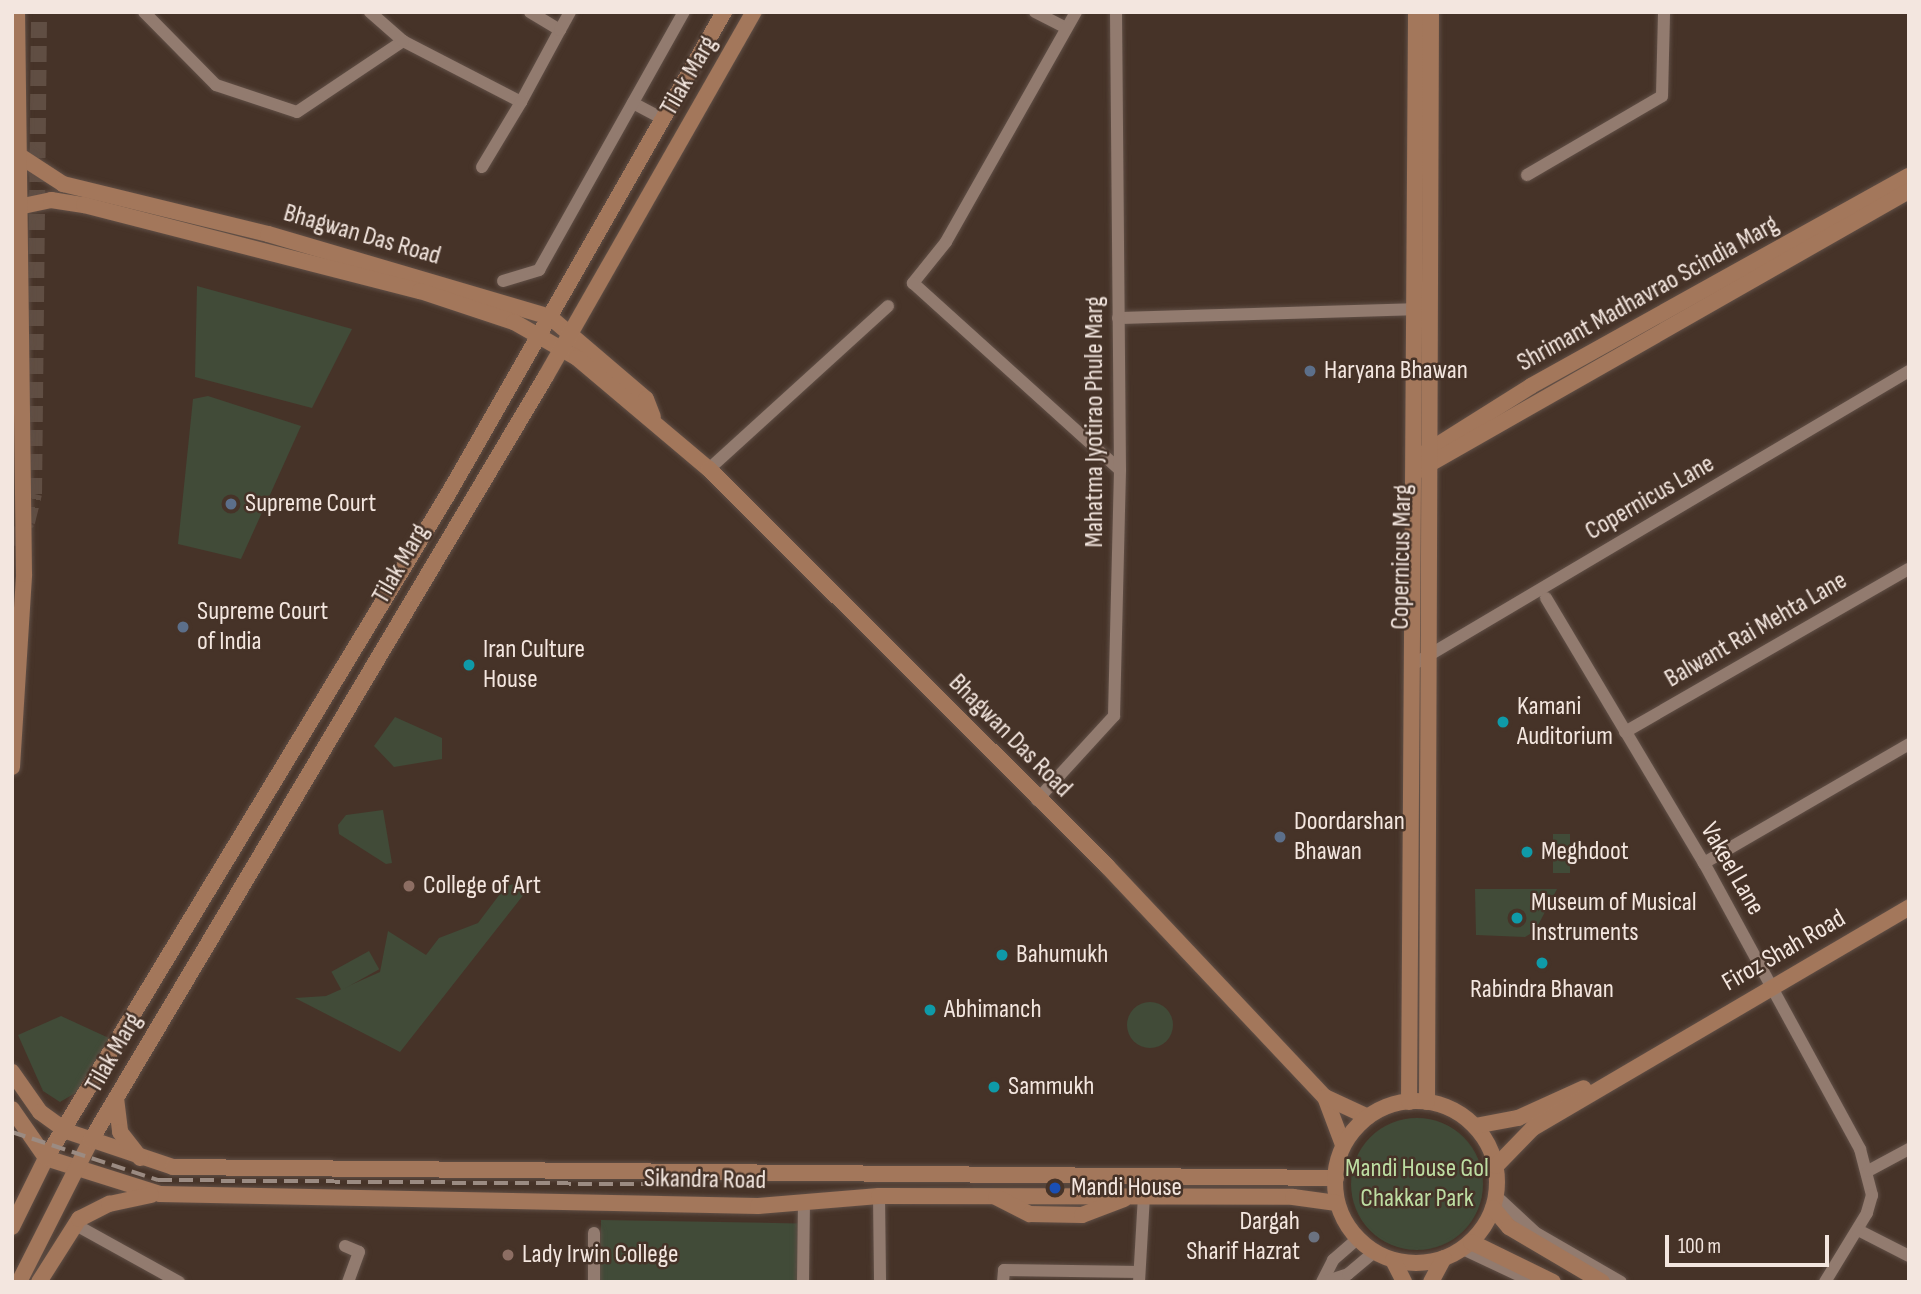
<!DOCTYPE html>
<html>
<head>
<meta charset="utf-8">
<style>
  body { margin:0 }
  #map { position:relative; width:1921px; height:1294px; overflow:hidden; background:#463328; font-family:"Sofia Sans Condensed",sans-serif }
  div>[style] { position:absolute }
  .green>* { inset:0; background:#414b38; transform-origin:0 0 }
  .round { border-radius:50% }
  .secondary-tunnel>* { height:16px; margin-top:-8px; transform-origin:0; background:repeating-linear-gradient(90deg,#604e43 0 16px,transparent 0 24px) }
  .roads { filter:drop-shadow(0 0 2px #604f46) drop-shadow(0 0 2px #604f46) }
  .street>* { height:12px; margin:-6px; padding:0 6px; transform-origin:6px; border-radius:6px; background:#927b6f }
  .secondary>* { height:16px; margin:-8px; padding:0 8px; transform-origin:8px; border-radius:8px; background:#a3775b }
  .secondary>.ring { margin:-8px; padding:0; box-sizing:content-box; background:none; border:16px solid #a3775b; border-radius:50% }
  .rail>* { height:3.5px; margin-top:-1.75px; transform-origin:0; background:repeating-linear-gradient(90deg,#9b8b82 0 14px,transparent 0 21px) }
  .dots>* { width:19px; height:19px; translate:-50% -50%; box-sizing:border-box; border:4px solid #463328; border-radius:50% }
  span { translate:-50% -50%; white-space:nowrap; text-align:center; line-height:1.15; -webkit-text-stroke:5px #463328; paint-order:stroke }
  .street-label { font-size:26px; color:#f3e6df }
  .poi-label { font-size:26px; color:#f3e6df }
  .left { translate:0 -50%; text-align:left }
  .right { translate:-100% -50%; text-align:right }
  .park-label { font-size:26px; color:#bddda2 }
  .frame { position:absolute; inset:0; border:14px solid #f3e6df; pointer-events:none }
  .scale { position:absolute; left:1665px; top:1235px; width:164px; height:32px; box-sizing:border-box; border:4px solid #f3e6df; border-top:0; padding-left:9px; font-size:21px; line-height:24px; white-space:nowrap; color:#f3e6df; -webkit-text-stroke:5px #463328; paint-order:stroke }
</style>
</head>
<body>
<div id="map">
  <div class="green">
    <i style="clip-path:polygon(197px 286px,352px 329px,312px 408px,195px 377px)"></i>
    <i style="clip-path:polygon(208px 396px,301px 426px,241px 559px,178px 544px,193px 399px)"></i>
    <i style="clip-path:polygon(395px 717px,442px 738px,442px 759px,394px 767px,374px 746px)"></i>
    <i style="clip-path:polygon(383px 810px,392px 863px,386px 864px,339px 834px,338px 825px,346px 815px)"></i>
    <i style="left:1553px;top:834px;width:17px;height:39px"></i>
    <i style="clip-path:polygon(536px 879px,400px 1052px,295px 998px,326px 996px,380px 972px,388px 931px,426px 955px,439px 938px,478px 923px,506px 886px)"></i>
    <i style="clip-path:polygon(1475px 889px,1557px 889px,1535px 931px,1525px 937px,1476px 935px)"></i>
    <i style="left:369px;top:951px;width:21px;height:43px;rotate:61deg"></i>
    <i class="round" style="left:1127px;top:1002px;width:46px;height:46px"></i>
    <i style="clip-path:polygon(61px 1016px,111px 1039px,77px 1092px,60px 1102px,43px 1091px,18px 1035px)"></i>
    <i class="round" style="left:1351px;top:1118px;width:132px;height:132px"></i>
    <i style="left:601px;top:1220px;width:199px;height:62px;rotate:1deg"></i>
  </div>
  <div class="secondary-tunnel">
    <i style="left:12px;top:544px;width:27px;rotate:-56deg"></i>
    <i style="left:27px;top:522px;width:29px;rotate:-76deg"></i>
    <i style="left:34px;top:494px;width:482px;rotate:-89.4deg"></i>
  </div>
  <div class="roads">
    <div class="street">
      <i style="left:144px;top:12px;width:103px;rotate:45.4deg"></i>
      <i style="left:216px;top:85px;width:85px;rotate:18.4deg"></i>
      <i style="left:297px;top:112px;width:128px;rotate:-33.8deg"></i>
      <i style="left:403px;top:41px;width:133px;rotate:27.3deg"></i>
      <i style="left:521px;top:102px;width:82px;rotate:-61.6deg"></i>
      <i style="left:370px;top:12px;width:44px;rotate:41.3deg"></i>
      <i style="left:530px;top:12px;width:35px;rotate:31deg"></i>
      <i style="left:560px;top:30px;width:21px;rotate:-61deg"></i>
      <i style="left:1035px;top:12px;width:33px;rotate:27deg"></i>
      <i style="left:1076px;top:12px;width:264px;rotate:119.5deg"></i>
      <i style="left:946px;top:242px;width:53px;rotate:128.8deg"></i>
      <i style="left:913px;top:283px;width:279px;rotate:42.1deg"></i>
      <i style="left:633px;top:103px;width:34px;rotate:28deg"></i>
      <i style="left:482px;top:167px;width:76px;rotate:-59deg"></i>
      <i style="left:1527px;top:175px;width:156px;rotate:-30.3deg"></i>
      <i style="left:1662px;top:96px;width:84px;rotate:-88.6deg"></i>
      <i style="left:503px;top:281px;width:38px;rotate:-17deg"></i>
      <i style="left:539px;top:270px;width:296px;rotate:-60.7deg"></i>
      <i style="left:1118px;top:318px;width:297px;rotate:-1.7deg"></i>
      <i style="left:709px;top:469px;width:242px;rotate:-42.3deg"></i>
      <i style="left:1546px;top:598px;width:309px;rotate:59.2deg"></i>
      <i style="left:1704px;top:863px;width:326px;rotate:61.4deg"></i>
      <i style="left:1860px;top:1149px;width:48px;rotate:75.4deg"></i>
      <i style="left:1872px;top:1195px;width:19px;rotate:106deg"></i>
      <i style="left:1867px;top:1213px;width:81px;rotate:121.3deg"></i>
      <i style="left:1414px;top:664px;width:575px;rotate:-30.62deg"></i>
      <i style="left:1625px;top:732px;width:327px;rotate:-29.9deg"></i>
      <i style="left:1037px;top:800px;width:114px;rotate:-47.5deg"></i>
      <i style="left:1114px;top:716px;width:246px;rotate:-88.6deg"></i>
      <i style="left:1120px;top:470px;width:458px;rotate:-90.5deg"></i>
      <i style="left:1704px;top:863px;width:237px;rotate:-30.1deg"></i>
      <i style="left:1868px;top:1171px;width:47px;rotate:-28.2deg"></i>
      <i style="left:879px;top:1196px;width:86px;rotate:89.3deg"></i>
      <i style="left:1496px;top:1196px;width:54px;rotate:42.8deg"></i>
      <i style="left:1536px;top:1233px;width:98px;rotate:30deg"></i>
      <i style="left:74px;top:1224px;width:120px;rotate:28.9deg"></i>
      <i style="left:1858px;top:1230px;width:57px;rotate:27deg"></i>
      <i style="left:594px;top:1233px;width:49px;rotate:90deg"></i>
      <i style="left:345px;top:1246px;width:15px;rotate:23deg"></i>
      <i style="left:359px;top:1252px;width:32px;rotate:110deg"></i>
      <i style="left:1463px;top:1249px;width:77px;rotate:25.2deg"></i>
      <i style="left:803px;top:1282px;width:77px;rotate:-89.3deg"></i>
      <i style="left:1003px;top:1282px;width:12px;rotate:-85deg"></i>
      <i style="left:1004px;top:1270px;width:135px;rotate:0.8deg"></i>
      <i style="left:1139px;top:1282px;width:86px;rotate:-86.7deg"></i>
      <i style="left:1322px;top:1282px;width:25px;rotate:-63deg"></i>
      <i style="left:1333px;top:1260px;width:32px;rotate:-41deg"></i>
      <i style="left:1324px;top:1282px;width:25px;rotate:-18deg"></i>
      <i style="left:1348px;top:1274px;width:34px;rotate:-40deg"></i>
    </div>
    <div class="secondary">
      <i style="left:23px;top:158px;width:48px;rotate:33deg"></i>
      <i style="left:63px;top:184px;width:211px;rotate:13.7deg"></i>
      <i style="left:268px;top:234px;width:294px;rotate:16.4deg"></i>
      <i style="left:550px;top:317px;width:126px;rotate:40.5deg"></i>
      <i style="left:646px;top:399px;width:19px;rotate:69deg"></i>
      <i style="left:23px;top:206px;width:29px;rotate:-12deg"></i>
      <i style="left:51px;top:200px;width:33px;rotate:9deg"></i>
      <i style="left:84px;top:205px;width:347px;rotate:14.4deg"></i>
      <i style="left:420px;top:291px;width:99px;rotate:18.3deg"></i>
      <i style="left:514px;top:322px;width:73px;rotate:29.7deg"></i>
      <i style="left:577px;top:358px;width:172px;rotate:40.1deg"></i>
      <i style="left:709px;top:469px;width:562px;rotate:44.93deg"></i>
      <i style="left:1107px;top:866px;width:318px;rotate:46.7deg"></i>
      <i style="left:1325px;top:1097px;width:51px;rotate:69.4deg"></i>
      <i style="left:1420px;top:456px;width:131px;rotate:-32.2deg"></i>
      <i style="left:1531px;top:386px;width:432px;rotate:-29.1deg"></i>
      <i style="left:1419px;top:470px;width:564px;rotate:-29.66deg"></i>
      <i style="left:12px;top:767px;width:193px;rotate:-86.4deg"></i>
      <i style="left:24px;top:574px;width:562px;rotate:-90.71deg"></i>
      <i style="left:12px;top:1072px;width:49px;rotate:55deg"></i>
      <i style="left:40px;top:1112px;width:32px;rotate:36deg"></i>
      <i style="left:66px;top:1131px;width:113px;rotate:18.6deg"></i>
      <i style="left:173px;top:1167px;width:1163px;rotate:0.54deg"></i>
      <i style="left:1325px;top:1097px;width:47px;rotate:24.9deg"></i>
      <i style="left:116px;top:1098px;width:34px;rotate:83deg"></i>
      <i style="left:120px;top:1132px;width:33px;rotate:52deg"></i>
      <i class="ring" style="left:1335px;top:1101px;width:146px;height:146px"></i>
      <i style="left:1409px;top:1102px;width:1090px;rotate:-89.63deg"></i>
      <i style="left:1427px;top:1102px;width:1090px;rotate:-89.79deg"></i>
      <i style="left:12px;top:1109px;width:60px;rotate:55.2deg"></i>
      <i style="left:46px;top:1158px;width:120px;rotate:17.5deg"></i>
      <i style="left:160px;top:1194px;width:598px;rotate:1.15deg"></i>
      <i style="left:758px;top:1206px;width:121px;rotate:-4.7deg"></i>
      <i style="left:879px;top:1196px;width:414px;rotate:0.1deg"></i>
      <i style="left:1293px;top:1197px;width:44px;rotate:7.8deg"></i>
      <i style="left:1475px;top:1126px;width:44px;rotate:-10.5deg"></i>
      <i style="left:1518px;top:1118px;width:72px;rotate:-24.4deg"></i>
      <i style="left:1496px;top:1166px;width:53px;rotate:-45.8deg"></i>
      <i style="left:1533px;top:1128px;width:436px;rotate:-30.4deg"></i>
      <i style="left:996px;top:1197px;width:38px;rotate:27deg"></i>
      <i style="left:1030px;top:1214px;width:52px;rotate:1.1deg"></i>
      <i style="left:1082px;top:1215px;width:45px;rotate:-20.9deg"></i>
      <i style="left:1493px;top:1208px;width:25px;rotate:50deg"></i>
      <i style="left:1509px;top:1227px;width:108px;rotate:30.6deg"></i>
      <i style="left:12px;top:1227px;width:77px;rotate:-63.8deg"></i>
      <i style="left:46px;top:1158px;width:774px;rotate:-58.8deg"></i>
      <i style="left:447px;top:496px;width:558px;rotate:-60.22deg"></i>
      <i style="left:1471px;top:1242px;width:91px;rotate:26deg"></i>
      <i style="left:1393px;top:1260px;width:25px;rotate:63deg"></i>
      <i style="left:19px;top:1282px;width:159px;rotate:-63.1deg"></i>
      <i style="left:91px;top:1140px;width:889px;rotate:-59.22deg"></i>
      <i style="left:546px;top:376px;width:419px;rotate:-60.3deg"></i>
      <i style="left:39px;top:1282px;width:75px;rotate:-57.6deg"></i>
      <i style="left:79px;top:1219px;width:34px;rotate:-27deg"></i>
      <i style="left:109px;top:1204px;width:43px;rotate:-12.1deg"></i>
      <i style="left:1431px;top:1282px;width:27px;rotate:-62deg"></i>
    </div>
  </div>
  <div class="rail">
    <i style="left:12px;top:1132px;width:154px;rotate:18.2deg"></i>
    <i style="left:158px;top:1180px;width:583px;rotate:0.49deg"></i>
  </div>
  <div class="dots">
    <i style="left:1310px;top:371px;background:#5c6f8a"></i>
    <i style="left:231px;top:504px;background:#5c6f8a"></i>
    <i style="left:183px;top:627px;background:#5c6f8a"></i>
    <i style="left:469px;top:665px;background:#0f9aa8"></i>
    <i style="left:1503px;top:722px;background:#0f9aa8"></i>
    <i style="left:1280px;top:837px;background:#5c6f8a"></i>
    <i style="left:1527px;top:852px;background:#0f9aa8"></i>
    <i style="left:409px;top:886px;background:#8d6e63"></i>
    <i style="left:1517px;top:918px;background:#0f9aa8"></i>
    <i style="left:1002px;top:955px;background:#0f9aa8"></i>
    <i style="left:1542px;top:963px;background:#0f9aa8"></i>
    <i style="left:930px;top:1010px;background:#0f9aa8"></i>
    <i style="left:994px;top:1087px;background:#0f9aa8"></i>
    <i style="left:1055px;top:1188px;background:#1a4fb4"></i>
    <i style="left:1314px;top:1237px;background:#6b7280"></i>
    <i style="left:508px;top:1255px;background:#8d6e63"></i>
  </div>
  <div class="street-label">
    <span style="left:689px;top:76px;rotate:-60deg">Tilak Marg</span>
    <span style="left:362px;top:235px;rotate:16deg">Bhagwan Das Road</span>
    <span style="left:1648px;top:294px;rotate:-29deg">Shrimant Madhavrao Scindia Marg</span>
    <span style="left:1095px;top:422px;rotate:-90deg">Mahatma Jyotirao Phule Marg</span>
    <span style="left:1650px;top:498px;rotate:-30deg">Copernicus Lane</span>
    <span style="left:1402px;top:557px;rotate:-89deg">Copernicus Marg</span>
    <span style="left:401px;top:564px;rotate:-60deg">Tilak Marg</span>
    <span style="left:1756px;top:630px;rotate:-30deg">Balwant Rai Mehta Lane</span>
    <span style="left:1010px;top:736px;rotate:45deg">Bhagwan Das Road</span>
    <span style="left:1732px;top:869px;rotate:60deg">Vakeel Lane</span>
    <span style="left:1784px;top:951px;rotate:-30deg">Firoz Shah Road</span>
    <span style="left:114px;top:1053px;rotate:-60deg">Tilak Marg</span>
    <span style="left:705px;top:1180px;rotate:1deg">Sikandra Road</span>
  </div>
  <div class="poi-label">
    <span class="left" style="left:1324px;top:371px">Haryana Bhawan</span>
    <span class="left" style="left:245px;top:504px">Supreme Court</span>
    <span class="left" style="left:197px;top:627px">Supreme Court<br>of India</span>
    <span class="left" style="left:483px;top:665px">Iran Culture<br>House</span>
    <span class="left" style="left:1517px;top:722px">Kamani<br>Auditorium</span>
    <span class="left" style="left:1294px;top:837px">Doordarshan<br>Bhawan</span>
    <span class="left" style="left:1541px;top:852px">Meghdoot</span>
    <span class="left" style="left:423px;top:886px">College of Art</span>
    <span class="left" style="left:1531px;top:918px">Museum of Musical<br>Instruments</span>
    <span class="left" style="left:1016px;top:955px">Bahumukh</span>
    <span style="left:1542px;top:990px">Rabindra Bhavan</span>
    <span class="left" style="left:944px;top:1010px">Abhimanch</span>
    <span class="left" style="left:1008px;top:1087px">Sammukh</span>
    <span class="left" style="left:1071px;top:1188px">Mandi House</span>
    <span class="right" style="left:1300px;top:1237px">Dargah<br>Sharif Hazrat</span>
    <span class="left" style="left:522px;top:1255px">Lady Irwin College</span>
  </div>
  <div class="park-label">
    <span style="left:1417px;top:1184px">Mandi House Gol<br>Chakkar Park</span>
  </div>
  <div class="frame"></div>
  <div class="scale">100 m</div>
</div>
</body>
</html>
